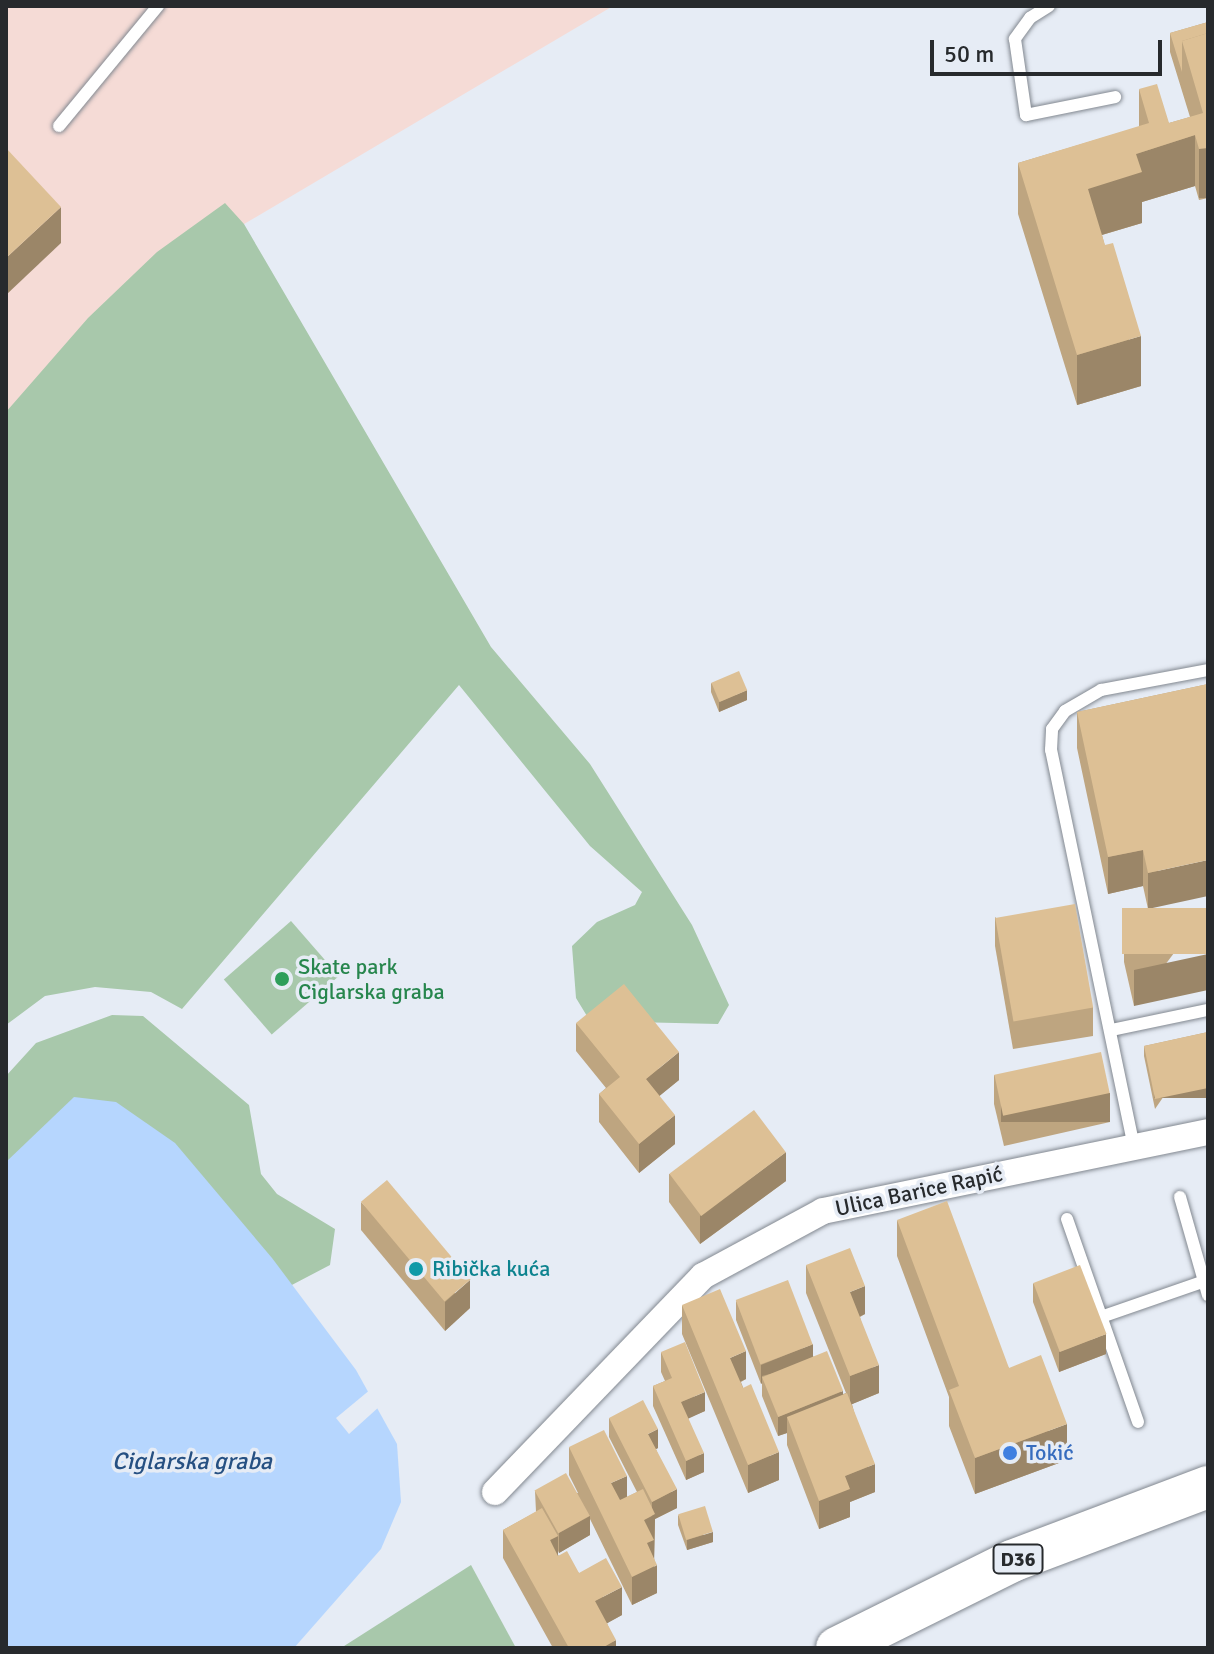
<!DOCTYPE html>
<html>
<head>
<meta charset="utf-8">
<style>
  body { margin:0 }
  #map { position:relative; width:1214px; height:1654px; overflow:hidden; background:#e6ecf5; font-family:Signika,sans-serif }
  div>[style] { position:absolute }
  .industrial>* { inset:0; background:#f5dbd6 }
  .green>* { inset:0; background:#a8c8ab; transform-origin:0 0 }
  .water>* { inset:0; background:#b6d6fe }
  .pier>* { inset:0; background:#e6ecf5 }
  .roads { filter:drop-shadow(0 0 2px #828890) drop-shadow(0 0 2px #828890) }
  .lane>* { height:12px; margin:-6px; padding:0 6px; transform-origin:6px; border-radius:6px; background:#fff }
  .street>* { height:26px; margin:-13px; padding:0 13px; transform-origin:13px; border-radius:13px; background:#fff }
  .primary>* { height:42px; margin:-21px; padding:0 21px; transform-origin:21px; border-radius:21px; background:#fff }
  .wall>* { inset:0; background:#bea580 }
  .shaded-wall>* { inset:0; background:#9b8668; transform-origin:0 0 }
  .building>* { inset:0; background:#ddc095; transform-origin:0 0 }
  .dots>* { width:22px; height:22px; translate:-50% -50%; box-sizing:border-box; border:4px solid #e6ecf5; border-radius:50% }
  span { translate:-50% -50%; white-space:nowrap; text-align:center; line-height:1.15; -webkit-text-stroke:7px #e6ecf5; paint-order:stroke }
  .shield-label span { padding:2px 6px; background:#e6ecf5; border:2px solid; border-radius:6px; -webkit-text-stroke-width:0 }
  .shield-label { font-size:20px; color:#272a2d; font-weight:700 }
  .leisure-label { font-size:22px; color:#27864d }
  .left { translate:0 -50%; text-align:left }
  .street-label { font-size:22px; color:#272a2d }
  .culture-label { font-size:22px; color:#0d838f }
  .shop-label { font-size:22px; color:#366cbe }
  .water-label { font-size:24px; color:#265082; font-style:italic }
  .frame { position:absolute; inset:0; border:8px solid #272a2d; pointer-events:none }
  .scale { position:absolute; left:930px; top:40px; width:232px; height:36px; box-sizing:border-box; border:4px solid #272a2d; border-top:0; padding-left:10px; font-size:24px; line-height:28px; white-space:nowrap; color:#272a2d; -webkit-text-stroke:6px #e6ecf5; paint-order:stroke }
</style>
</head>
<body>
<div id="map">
  <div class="industrial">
    <i style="clip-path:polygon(6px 6px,613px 6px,195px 253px,6px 430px)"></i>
  </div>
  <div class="green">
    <i style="clip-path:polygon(225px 203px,244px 224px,491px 647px,590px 764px,692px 925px,729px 1005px,718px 1024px,590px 1021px,576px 998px,572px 946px,597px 922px,635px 905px,642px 892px,590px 846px,459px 685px,182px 1009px,151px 992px,95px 987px,45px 996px,6px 1025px,6px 412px,88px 318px,157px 252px)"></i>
    <i style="left:291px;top:921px;width:73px;height:89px;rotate:49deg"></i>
    <i style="clip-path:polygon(112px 1015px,143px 1016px,249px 1105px,261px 1174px,277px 1194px,335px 1229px,330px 1265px,288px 1287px,6px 1186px,6px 1076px,36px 1043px)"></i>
    <i style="clip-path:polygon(471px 1565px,516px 1648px,341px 1648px)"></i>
  </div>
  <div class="water">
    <i style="clip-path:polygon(74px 1097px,116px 1102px,175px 1143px,272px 1258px,356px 1370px,397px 1444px,401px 1502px,381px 1549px,294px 1648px,6px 1648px,6px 1162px)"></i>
  </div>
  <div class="pier">
    <i style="clip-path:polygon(371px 1389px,380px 1406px,349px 1434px,336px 1418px)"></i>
  </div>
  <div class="roads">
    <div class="lane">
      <i style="left:1049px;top:6px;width:22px;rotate:148deg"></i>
      <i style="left:1030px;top:18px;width:26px;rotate:126deg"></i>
      <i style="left:1015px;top:39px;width:77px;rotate:81.8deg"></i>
      <i style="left:1026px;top:115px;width:91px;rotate:-11.4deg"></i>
      <i style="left:59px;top:126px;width:156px;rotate:-50.5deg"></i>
      <i style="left:1112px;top:1030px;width:98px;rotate:-11.8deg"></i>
      <i style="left:1134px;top:1147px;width:406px;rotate:-101.8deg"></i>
      <i style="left:1051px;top:750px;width:21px;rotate:-87deg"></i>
      <i style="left:1052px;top:729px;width:22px;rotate:-54deg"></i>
      <i style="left:1065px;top:711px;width:42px;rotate:-30.3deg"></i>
      <i style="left:1101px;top:690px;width:109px;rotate:-10.6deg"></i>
      <i style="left:1180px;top:1197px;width:102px;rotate:74.1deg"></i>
      <i style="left:1067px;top:1219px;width:215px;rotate:70.7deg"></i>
      <i style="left:1101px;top:1317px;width:113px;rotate:-19.1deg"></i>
    </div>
    <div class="street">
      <i style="left:495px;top:1492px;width:300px;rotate:-46.1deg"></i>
      <i style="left:703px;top:1276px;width:136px;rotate:-28.4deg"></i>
      <i style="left:823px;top:1211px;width:393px;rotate:-11.6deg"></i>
    </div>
    <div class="primary">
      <i style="left:837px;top:1648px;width:195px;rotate:-26.4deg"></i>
      <i style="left:1012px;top:1561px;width:210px;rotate:-20.7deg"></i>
    </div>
  </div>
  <div class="wall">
    <i style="clip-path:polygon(1208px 22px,1208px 198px,1199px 200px,1195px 186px,1142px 202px,1142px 223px,1102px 235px,1141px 386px,1077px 405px,1018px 214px,1018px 163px,1139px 127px,1139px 89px,1169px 123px,1190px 117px,1170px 52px,1170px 33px)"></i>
    <i style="clip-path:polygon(711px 683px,747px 700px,719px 712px,711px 692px)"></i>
    <i style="clip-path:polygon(1208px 684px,1148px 909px,1143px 886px,1108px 894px,1077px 748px,1077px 712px)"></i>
    <i style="clip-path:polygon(1208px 908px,1134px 1006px,1124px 962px,1124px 926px)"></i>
    <i style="clip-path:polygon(995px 917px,1093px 1007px,1093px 1036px,1013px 1049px,995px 946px)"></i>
    <i style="clip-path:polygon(576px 1023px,679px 1080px,659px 1096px,675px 1144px,639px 1173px,599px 1122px,599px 1094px,606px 1088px,576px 1051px)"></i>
    <i style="clip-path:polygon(1208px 1032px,1155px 1109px,1144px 1056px,1144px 1046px)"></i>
    <i style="clip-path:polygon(994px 1075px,1110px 1122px,1004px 1146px,994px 1104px)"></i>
    <i style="clip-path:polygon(669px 1174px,786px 1181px,700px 1244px,669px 1202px)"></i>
    <i style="clip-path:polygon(361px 1202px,470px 1308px,445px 1331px,361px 1230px)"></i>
    <i style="clip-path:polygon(897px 1220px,1009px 1368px,1067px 1460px,975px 1494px,949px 1426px,949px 1397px,897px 1256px)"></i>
    <i style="clip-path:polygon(806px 1265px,865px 1314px,860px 1317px,879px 1393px,852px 1404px,875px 1492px,850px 1502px,850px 1517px,819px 1529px,787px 1445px,787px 1433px,778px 1436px,762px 1396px,762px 1383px,761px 1384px,736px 1320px,736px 1301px,813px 1356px,843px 1394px,846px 1393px,806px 1293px)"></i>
    <i style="clip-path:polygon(1033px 1283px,1106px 1354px,1059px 1372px,1033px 1302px)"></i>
    <i style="clip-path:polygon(682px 1305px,746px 1379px,741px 1382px,779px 1480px,748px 1493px,682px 1334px)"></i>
    <i style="clip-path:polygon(661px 1352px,705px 1411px,688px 1418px,704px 1472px,686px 1480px,653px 1406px,653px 1386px,665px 1381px,661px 1372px)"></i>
    <i style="clip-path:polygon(609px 1418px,658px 1448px,656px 1449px,677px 1508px,655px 1519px,654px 1558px,657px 1593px,632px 1605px,590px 1519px,590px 1535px,559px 1553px,558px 1551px,558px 1555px,579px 1573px,622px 1615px,607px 1623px,616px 1648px,553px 1648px,503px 1558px,503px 1530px,536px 1512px,535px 1491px,578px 1493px,569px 1475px,569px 1447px,627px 1497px,637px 1492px,609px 1437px)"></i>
    <i style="clip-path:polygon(678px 1515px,713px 1542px,687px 1550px,678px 1525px)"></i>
  </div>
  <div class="shaded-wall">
    <i style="clip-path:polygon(1195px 135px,1195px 186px,1142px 202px,1142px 223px,1088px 239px,1088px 189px,1136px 154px)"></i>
    <i style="left:1208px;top:148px;width:50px;height:9px;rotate:90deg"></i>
    <i style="clip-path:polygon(61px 207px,61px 243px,6px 295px,6px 258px)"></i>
    <i style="clip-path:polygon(1141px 336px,1141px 386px,1077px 405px,1077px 355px)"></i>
    <i style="clip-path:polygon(747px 690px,747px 700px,719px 712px,719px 702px)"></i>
    <i style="clip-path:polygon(1143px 850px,1143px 886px,1108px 894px,1108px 857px)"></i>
    <i style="clip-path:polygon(1208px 860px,1208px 896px,1148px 909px,1148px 873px)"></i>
    <i style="clip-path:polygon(1208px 954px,1208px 990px,1134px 1006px,1134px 970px)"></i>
    <i style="clip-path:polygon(679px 1052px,679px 1080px,646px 1107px,646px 1079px)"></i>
    <i style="left:1208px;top:1088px;width:10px;height:54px;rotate:90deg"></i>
    <i style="left:1110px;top:1093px;width:29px;height:109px;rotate:90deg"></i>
    <i style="clip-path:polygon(675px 1115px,675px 1144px,639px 1173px,639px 1144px)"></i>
    <i style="clip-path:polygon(786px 1152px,786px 1181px,700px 1244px,700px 1216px)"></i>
    <i style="clip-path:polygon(470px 1280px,470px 1308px,445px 1331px,445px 1302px)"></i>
    <i style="clip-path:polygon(865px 1286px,865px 1314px,850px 1321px,850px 1292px)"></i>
    <i style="clip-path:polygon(1106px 1334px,1106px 1354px,1059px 1372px,1059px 1352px)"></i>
    <i style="clip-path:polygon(813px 1344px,813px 1363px,762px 1376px,762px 1383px,761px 1384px,761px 1365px)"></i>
    <i style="clip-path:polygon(746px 1351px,746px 1379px,730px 1386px,730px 1358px)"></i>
    <i style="clip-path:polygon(879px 1365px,879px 1393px,850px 1405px,850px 1376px)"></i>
    <i style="clip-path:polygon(843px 1391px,843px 1411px,787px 1417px,787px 1433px,778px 1436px,778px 1417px)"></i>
    <i style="clip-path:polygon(705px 1392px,705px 1411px,681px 1422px,681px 1402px)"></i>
    <i style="clip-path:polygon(1067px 1424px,1067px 1460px,975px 1494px,975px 1458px)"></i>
    <i style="clip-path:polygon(658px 1429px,658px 1448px,648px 1453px,648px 1434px)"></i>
    <i style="clip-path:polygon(779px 1452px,779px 1480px,748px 1493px,748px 1465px)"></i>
    <i style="clip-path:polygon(704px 1453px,704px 1472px,686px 1480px,686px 1461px)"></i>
    <i style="clip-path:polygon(875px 1464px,875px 1492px,850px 1502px,850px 1517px,819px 1529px,819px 1501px,845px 1476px)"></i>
    <i style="clip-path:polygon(627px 1476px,627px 1504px,611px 1512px,611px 1483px)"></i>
    <i style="clip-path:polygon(677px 1489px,677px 1508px,655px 1519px,654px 1567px,657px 1565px,657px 1593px,632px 1605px,632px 1577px,644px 1520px,652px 1516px,652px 1502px)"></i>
    <i style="clip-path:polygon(590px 1516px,590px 1535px,559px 1553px,559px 1533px)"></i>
    <i style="clip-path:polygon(713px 1532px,713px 1542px,687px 1550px,687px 1540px)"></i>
    <i style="clip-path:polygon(558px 1536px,558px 1564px,550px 1540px)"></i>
    <i style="clip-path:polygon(622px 1587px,622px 1615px,595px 1630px,595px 1601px)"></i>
    <i style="clip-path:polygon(616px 1640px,616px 1648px,602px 1648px)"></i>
  </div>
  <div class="building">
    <i style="clip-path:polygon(1208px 22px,1208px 33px,1182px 41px,1182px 72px,1170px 33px)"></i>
    <i style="clip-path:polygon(1208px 33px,1208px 148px,1199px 149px,1195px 135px,1136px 154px,1142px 172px,1088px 189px,1105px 245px,1113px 243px,1141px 336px,1077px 355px,1018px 163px,1149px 123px,1139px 89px,1157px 84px,1169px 123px,1203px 113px,1182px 41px)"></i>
    <i style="clip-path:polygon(6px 148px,61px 207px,6px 258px)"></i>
    <i style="left:739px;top:671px;width:21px;height:30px;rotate:67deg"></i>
    <i style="clip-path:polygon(1208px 684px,1208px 860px,1148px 873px,1143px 850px,1108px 857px,1077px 712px)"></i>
    <i style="left:1075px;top:904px;width:105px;height:81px;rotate:80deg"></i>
    <i style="left:1208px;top:908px;width:46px;height:86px;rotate:90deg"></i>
    <i style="clip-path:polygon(624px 984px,679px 1052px,646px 1079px,675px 1115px,639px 1144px,599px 1094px,620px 1077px,576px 1023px)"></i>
    <i style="clip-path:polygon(1208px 1032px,1208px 1088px,1155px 1099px,1144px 1046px)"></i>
    <i style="left:1101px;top:1052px;width:42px;height:109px;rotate:78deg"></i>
    <i style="left:754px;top:1110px;width:53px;height:106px;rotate:53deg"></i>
    <i style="left:387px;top:1180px;width:130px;height:34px;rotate:50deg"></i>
    <i style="clip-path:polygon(947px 1201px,1009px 1368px,1041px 1355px,1067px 1424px,975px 1458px,949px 1390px,959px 1386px,897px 1220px)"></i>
    <i style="clip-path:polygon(850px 1248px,865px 1286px,850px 1292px,879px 1365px,850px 1376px,806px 1265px)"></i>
    <i style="left:1080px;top:1265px;width:74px;height:50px;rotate:69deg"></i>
    <i style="left:788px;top:1280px;width:69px;height:56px;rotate:69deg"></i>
    <i style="clip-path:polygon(720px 1289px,746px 1351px,730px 1358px,743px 1388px,751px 1384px,779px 1452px,748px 1465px,682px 1305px)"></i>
    <i style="clip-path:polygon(685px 1342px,705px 1392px,681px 1402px,704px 1453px,686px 1461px,653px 1386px,672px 1378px,661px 1352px)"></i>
    <i style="left:827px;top:1351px;width:43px;height:70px;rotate:68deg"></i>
    <i style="clip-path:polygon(847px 1393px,875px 1464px,845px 1476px,850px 1489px,819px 1501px,787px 1417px)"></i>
    <i style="clip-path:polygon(643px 1400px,658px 1429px,648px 1434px,677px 1489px,652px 1502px,609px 1418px)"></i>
    <i style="clip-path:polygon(604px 1430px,627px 1476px,611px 1483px,620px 1500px,643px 1489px,655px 1514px,644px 1520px,654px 1540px,647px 1543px,657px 1565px,632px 1577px,569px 1447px)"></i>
    <i style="left:566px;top:1473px;width:49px;height:36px;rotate:61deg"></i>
    <i style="left:705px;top:1506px;width:27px;height:28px;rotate:73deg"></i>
    <i style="clip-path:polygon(542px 1508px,558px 1536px,550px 1540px,558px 1556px,567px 1551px,579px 1573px,606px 1558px,622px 1587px,595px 1601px,616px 1640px,602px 1648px,569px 1648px,503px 1530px)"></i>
  </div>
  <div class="dots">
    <i style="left:282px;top:979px;background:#2e9e5b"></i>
    <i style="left:416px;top:1269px;background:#0f9aa8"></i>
    <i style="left:1010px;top:1453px;background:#3f7fe0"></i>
  </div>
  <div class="shield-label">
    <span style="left:1018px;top:1559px">D36</span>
  </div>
  <div class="leisure-label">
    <span class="left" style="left:298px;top:979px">Skate park<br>Ciglarska graba</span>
  </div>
  <div class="street-label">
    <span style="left:919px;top:1191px;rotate:-12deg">Ulica Barice Rapić</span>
  </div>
  <div class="culture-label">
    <span class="left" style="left:432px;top:1269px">Ribička kuća</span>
  </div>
  <div class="shop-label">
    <span class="left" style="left:1026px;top:1453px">Tokić</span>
  </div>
  <div class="water-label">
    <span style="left:192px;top:1462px">Ciglarska graba</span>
  </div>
  <div class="frame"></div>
  <div class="scale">50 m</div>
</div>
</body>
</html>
